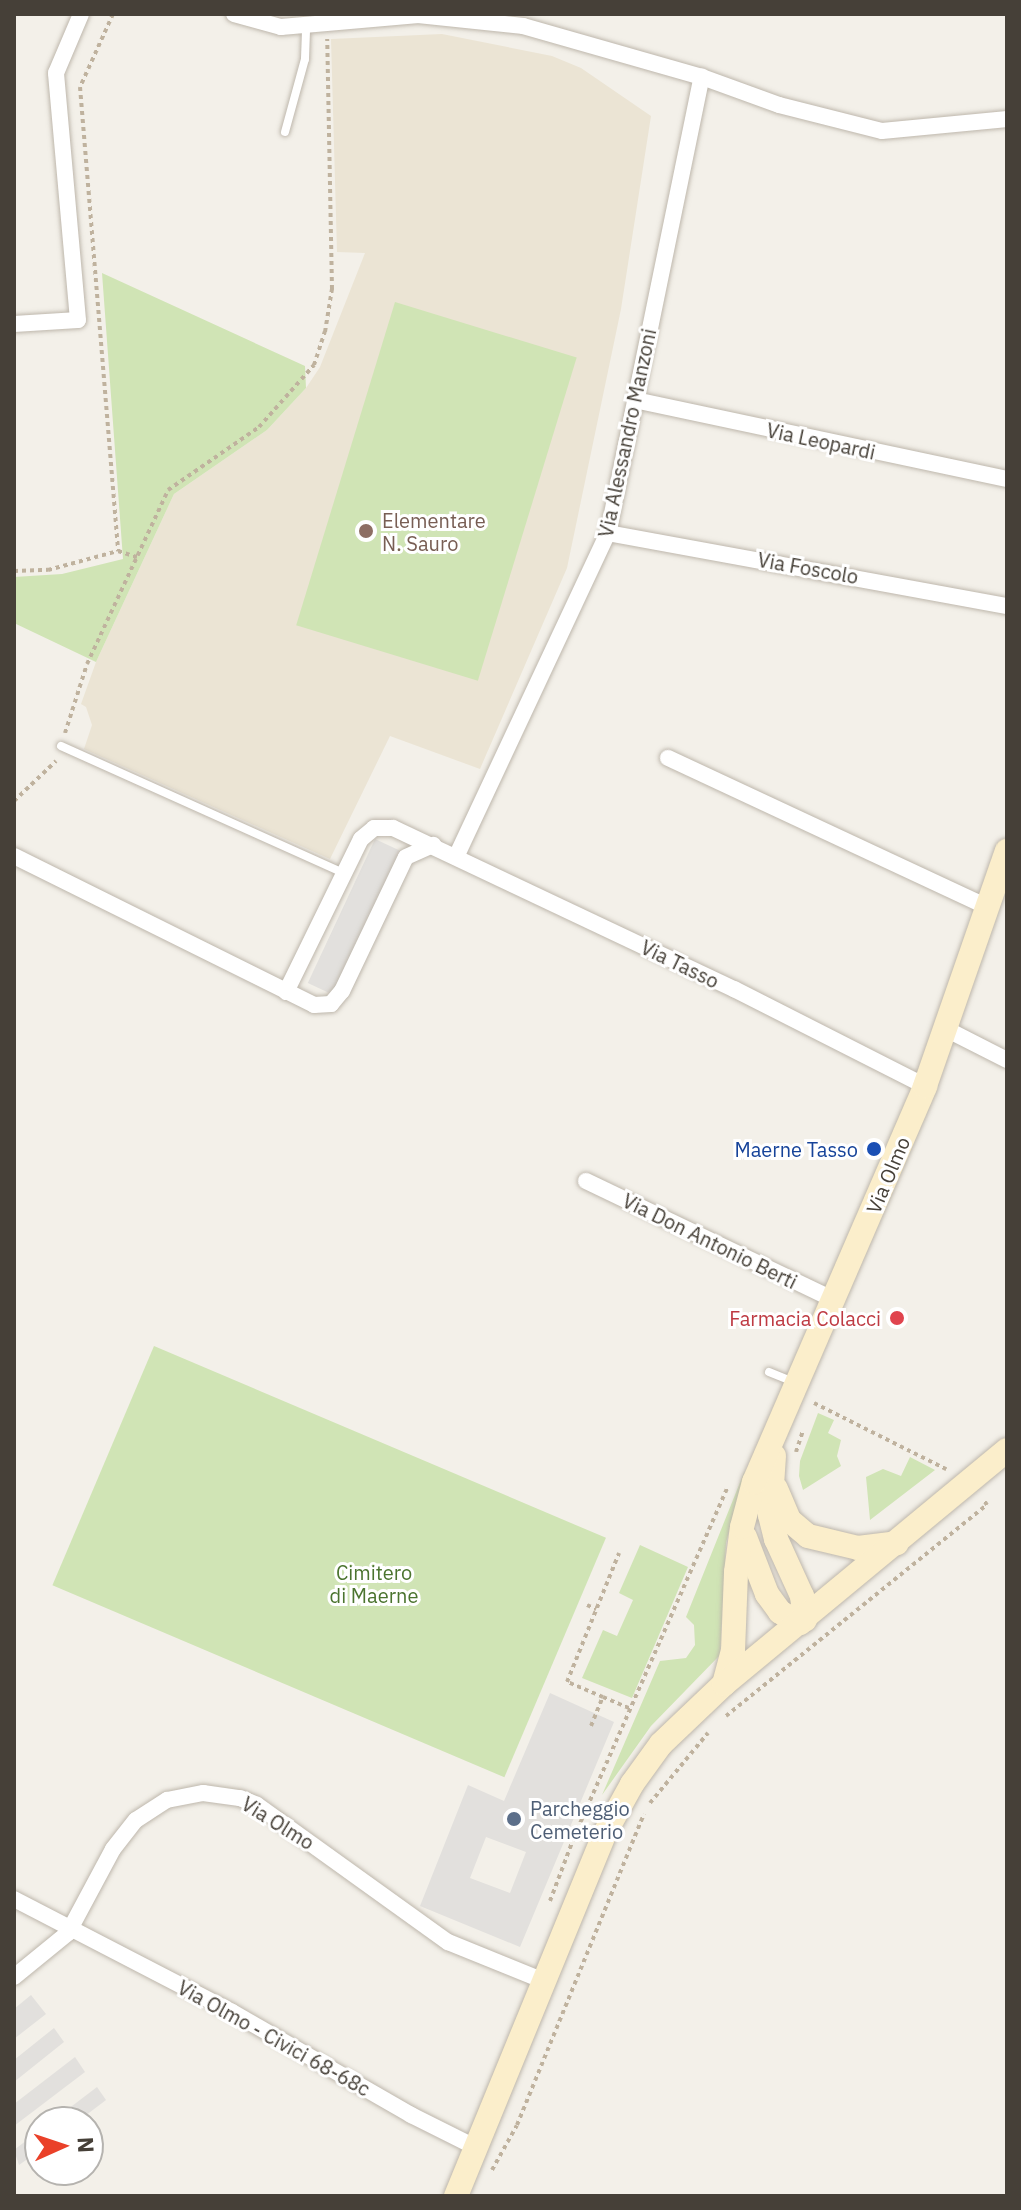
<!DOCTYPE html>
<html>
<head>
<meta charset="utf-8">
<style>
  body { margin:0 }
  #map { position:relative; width:1021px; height:2210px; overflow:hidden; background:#f3f0e9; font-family:"IBM Plex Sans",sans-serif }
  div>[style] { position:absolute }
  .education>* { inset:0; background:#ebe4d4 }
  .green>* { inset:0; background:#d0e4b5; transform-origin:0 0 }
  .parking>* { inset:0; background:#e2e0dd; transform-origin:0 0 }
  .path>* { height:4px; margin-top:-2px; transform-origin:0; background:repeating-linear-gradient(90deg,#bfb29e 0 4px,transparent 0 8px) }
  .roads { filter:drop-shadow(0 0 2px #beb7ac) drop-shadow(0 0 2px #beb7ac) }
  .lane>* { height:8px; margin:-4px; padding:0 4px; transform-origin:4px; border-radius:4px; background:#fff }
  .street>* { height:16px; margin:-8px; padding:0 8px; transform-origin:8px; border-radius:8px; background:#fff }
  .secondary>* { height:24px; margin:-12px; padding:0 12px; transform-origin:12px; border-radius:12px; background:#fbeecb }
  .dots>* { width:22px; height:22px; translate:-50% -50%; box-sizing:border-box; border:4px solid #fff; border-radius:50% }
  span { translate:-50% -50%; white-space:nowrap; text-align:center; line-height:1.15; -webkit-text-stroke:6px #fff; paint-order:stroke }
  .street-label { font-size:20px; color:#464038 }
  .education-label { font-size:20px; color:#785e54 }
  .left { translate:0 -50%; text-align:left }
  .transit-label { font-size:20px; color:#164399 }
  .right { translate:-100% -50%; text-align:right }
  .health-label { font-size:20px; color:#be3a42 }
  .park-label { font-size:20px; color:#4b742f }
  .service-label { font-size:20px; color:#4e5e75 }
  .frame { position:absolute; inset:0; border:16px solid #464038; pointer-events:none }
  .north { position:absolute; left:24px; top:2106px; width:80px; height:80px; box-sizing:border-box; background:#fff; border:2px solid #b5b3af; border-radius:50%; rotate:87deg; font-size:22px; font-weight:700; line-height:32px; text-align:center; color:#464038 }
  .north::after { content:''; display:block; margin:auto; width:28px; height:36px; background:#ea4129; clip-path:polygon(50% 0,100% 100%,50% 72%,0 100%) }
</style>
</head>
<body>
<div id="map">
  <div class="education">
    <i style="clip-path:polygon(442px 34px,552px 56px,581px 68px,651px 116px,621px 309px,567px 568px,480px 769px,390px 736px,330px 859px,84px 749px,92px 725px,86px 707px,81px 704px,96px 662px,174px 494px,267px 430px,306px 388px,320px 367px,365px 253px,337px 252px,331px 39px)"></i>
  </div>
  <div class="green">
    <i style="clip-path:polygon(102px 273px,305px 366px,306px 388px,267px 430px,174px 494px,96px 662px,14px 623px,14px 577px,62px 574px,123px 559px)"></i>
    <i style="left:395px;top:302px;width:190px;height:338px;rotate:17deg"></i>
    <i style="left:154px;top:1346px;width:491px;height:260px;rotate:23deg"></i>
    <i style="clip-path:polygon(818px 1413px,834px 1420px,828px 1433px,841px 1440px,837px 1456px,841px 1466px,803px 1490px,799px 1476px,800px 1461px)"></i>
    <i style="clip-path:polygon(910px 1457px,935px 1470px,870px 1520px,866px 1477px,883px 1469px,901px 1476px)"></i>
    <i style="clip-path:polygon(745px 1470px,726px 1543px,720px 1655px,651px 1726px,602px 1795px,660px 1661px,686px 1658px,695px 1645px,694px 1625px,686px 1617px)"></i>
    <i style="clip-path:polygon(640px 1545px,688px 1567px,632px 1698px,582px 1678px,603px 1630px,617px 1636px,633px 1600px,619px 1593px)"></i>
  </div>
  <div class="parking">
    <i style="left:375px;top:839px;width:29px;height:159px;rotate:25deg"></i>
    <i style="clip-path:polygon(evenodd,550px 1693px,614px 1722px,520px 1947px,420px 1906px,468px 1785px,504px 1801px,550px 1693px,486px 1837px,526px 1852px,510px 1893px,470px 1878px,486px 1837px)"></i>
    <i style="clip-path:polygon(31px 1995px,46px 2014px,14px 2039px,14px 2009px)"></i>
    <i style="clip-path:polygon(54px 2028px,64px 2042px,14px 2082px,14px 2060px)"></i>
    <i style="clip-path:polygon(75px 2057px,85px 2072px,14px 2126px,14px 2104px)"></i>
    <i style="clip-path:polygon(97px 2087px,106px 2100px,77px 2122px,51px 2122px)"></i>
    <i style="clip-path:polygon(40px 2130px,40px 2150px,19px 2165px,14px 2150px)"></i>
  </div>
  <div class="path">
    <i style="left:113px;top:14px;width:80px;rotate:114.3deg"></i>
    <i style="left:80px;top:87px;width:466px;rotate:85.3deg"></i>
    <i style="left:14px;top:571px;width:34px;rotate:-2deg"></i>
    <i style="left:48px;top:570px;width:73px;rotate:-15.2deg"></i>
    <i style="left:118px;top:551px;width:20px;rotate:18deg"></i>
    <i style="left:65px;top:733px;width:72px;rotate:-72.3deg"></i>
    <i style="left:87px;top:664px;width:192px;rotate:-65deg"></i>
    <i style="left:168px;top:490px;width:111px;rotate:-34.7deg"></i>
    <i style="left:259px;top:427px;width:83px;rotate:-48.4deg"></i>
    <i style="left:314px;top:365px;width:35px;rotate:-72deg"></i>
    <i style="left:325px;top:332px;width:44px;rotate:-80.8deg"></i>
    <i style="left:332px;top:289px;width:250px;rotate:-91.1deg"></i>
    <i style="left:14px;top:801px;width:58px;rotate:-43.6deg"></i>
    <i style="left:814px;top:1403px;width:148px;rotate:26.6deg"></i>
    <i style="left:796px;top:1452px;width:23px;rotate:-72deg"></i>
    <i style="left:587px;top:1605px;width:10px;rotate:24deg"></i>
    <i style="left:603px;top:1697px;width:39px;rotate:-157deg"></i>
    <i style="left:567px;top:1682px;width:139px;rotate:-68deg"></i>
    <i style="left:726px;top:1716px;width:336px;rotate:-39deg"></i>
    <i style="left:987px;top:1505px;width:7px;rotate:-124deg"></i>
    <i style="left:591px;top:1726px;width:31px;rotate:-68deg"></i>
    <i style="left:603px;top:1697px;width:30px;rotate:23deg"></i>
    <i style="left:650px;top:1803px;width:91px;rotate:-50.4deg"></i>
    <i style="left:550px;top:1901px;width:68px;rotate:-69.4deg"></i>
    <i style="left:574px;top:1837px;width:382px;rotate:-66.3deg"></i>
    <i style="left:492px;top:2170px;width:51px;rotate:-60.9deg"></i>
    <i style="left:517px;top:2125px;width:336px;rotate:-67.8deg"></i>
  </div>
  <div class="roads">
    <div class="lane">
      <i style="left:285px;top:132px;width:76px;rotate:-74.7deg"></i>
      <i style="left:305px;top:59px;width:32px;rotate:-88deg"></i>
      <i style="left:61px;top:746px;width:310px;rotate:24.2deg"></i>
      <i style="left:769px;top:1372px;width:27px;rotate:22deg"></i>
    </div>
    <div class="street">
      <i style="left:234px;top:14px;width:49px;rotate:15.5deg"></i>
      <i style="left:281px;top:27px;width:138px;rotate:-5deg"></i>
      <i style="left:418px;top:15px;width:106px;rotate:6deg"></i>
      <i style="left:523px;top:26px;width:186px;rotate:15.9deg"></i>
      <i style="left:702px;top:77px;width:82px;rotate:20deg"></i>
      <i style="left:779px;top:105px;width:106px;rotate:14.2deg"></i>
      <i style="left:882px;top:131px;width:126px;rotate:-5.5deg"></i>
      <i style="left:14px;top:324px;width:64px;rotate:-3.6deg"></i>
      <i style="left:78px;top:320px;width:248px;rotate:-95.1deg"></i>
      <i style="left:56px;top:73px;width:64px;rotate:-67deg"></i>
      <i style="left:635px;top:400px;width:380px;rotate:12deg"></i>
      <i style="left:608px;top:533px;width:406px;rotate:10.4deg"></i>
      <i style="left:668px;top:758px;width:354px;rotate:25deg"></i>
      <i style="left:14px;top:856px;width:335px;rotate:26.4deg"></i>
      <i style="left:314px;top:1005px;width:17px;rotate:-3deg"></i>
      <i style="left:331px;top:1004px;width:17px;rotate:-50deg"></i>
      <i style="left:342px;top:991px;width:148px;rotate:-64.5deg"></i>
      <i style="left:406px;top:857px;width:30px;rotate:-24deg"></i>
      <i style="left:456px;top:857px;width:358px;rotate:-64.9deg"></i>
      <i style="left:608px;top:533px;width:466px;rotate:-78.4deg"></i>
      <i style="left:286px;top:992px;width:170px;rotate:-63.9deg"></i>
      <i style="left:361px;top:839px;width:17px;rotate:-40deg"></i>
      <i style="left:374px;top:828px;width:19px"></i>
      <i style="left:393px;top:828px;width:377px;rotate:25.3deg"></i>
      <i style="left:734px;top:989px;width:214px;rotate:26.9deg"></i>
      <i style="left:946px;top:1029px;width:68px;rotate:26.9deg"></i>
      <i style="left:586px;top:1181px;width:275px;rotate:25.6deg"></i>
      <i style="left:14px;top:1899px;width:246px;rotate:27.4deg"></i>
      <i style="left:232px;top:2012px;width:207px;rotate:29.9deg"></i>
      <i style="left:411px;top:2115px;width:74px;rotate:26.6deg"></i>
      <i style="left:14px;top:1977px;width:70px;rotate:-39.2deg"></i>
      <i style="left:68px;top:1933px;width:95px;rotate:-61.8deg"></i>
      <i style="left:113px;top:1849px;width:37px;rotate:-52deg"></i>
      <i style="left:136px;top:1820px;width:37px;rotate:-33deg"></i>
      <i style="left:167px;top:1800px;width:37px;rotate:-11deg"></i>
      <i style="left:203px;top:1793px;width:37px;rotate:8deg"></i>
      <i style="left:240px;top:1798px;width:18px;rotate:22deg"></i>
      <i style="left:257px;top:1805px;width:235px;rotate:35.7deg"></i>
      <i style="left:448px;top:1942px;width:104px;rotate:22.1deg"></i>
    </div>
    <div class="secondary">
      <i style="left:774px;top:1456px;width:59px;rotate:93.9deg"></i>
      <i style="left:770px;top:1515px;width:25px;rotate:76deg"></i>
      <i style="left:776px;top:1539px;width:63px;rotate:65.5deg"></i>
      <i style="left:802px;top:1596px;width:24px;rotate:83deg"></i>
      <i style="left:776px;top:1489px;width:34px;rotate:67deg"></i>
      <i style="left:789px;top:1520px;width:25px;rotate:40deg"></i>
      <i style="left:808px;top:1536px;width:51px;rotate:13.5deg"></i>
      <i style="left:858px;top:1548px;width:39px;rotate:-7deg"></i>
      <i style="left:745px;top:1537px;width:61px;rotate:68.9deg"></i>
      <i style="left:767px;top:1594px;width:22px;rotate:54deg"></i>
      <i style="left:780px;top:1612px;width:23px;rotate:29deg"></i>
      <i style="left:724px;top:1684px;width:34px;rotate:-75deg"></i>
      <i style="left:733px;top:1651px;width:79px;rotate:-87.8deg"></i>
      <i style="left:736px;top:1572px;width:45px;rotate:-82.4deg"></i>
      <i style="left:742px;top:1527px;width:47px;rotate:-75.1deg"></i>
      <i style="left:754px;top:1482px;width:431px;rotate:-66.6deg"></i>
      <i style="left:925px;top:1086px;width:249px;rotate:-70.8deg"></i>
      <i style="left:456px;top:2196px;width:392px;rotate:-67.7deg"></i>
      <i style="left:605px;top:1833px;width:56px;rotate:-61.1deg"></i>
      <i style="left:632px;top:1784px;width:49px;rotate:-54.1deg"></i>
      <i style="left:661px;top:1744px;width:87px;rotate:-43.6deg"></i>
      <i style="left:724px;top:1684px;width:367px;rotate:-39.6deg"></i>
    </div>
  </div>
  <div class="dots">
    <i style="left:366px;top:531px;background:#8d6e63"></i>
    <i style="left:874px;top:1149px;background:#1a4fb4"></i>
    <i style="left:897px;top:1318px;background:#e0444e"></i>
    <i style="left:514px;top:1819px;background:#5c6f8a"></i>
  </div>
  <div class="street-label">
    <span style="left:627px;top:433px;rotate:-78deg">Via Alessandro Manzoni</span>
    <span style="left:821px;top:441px;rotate:12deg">Via Leopardi</span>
    <span style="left:808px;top:568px;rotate:10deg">Via Foscolo</span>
    <span style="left:680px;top:964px;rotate:26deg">Via Tasso</span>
    <span style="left:888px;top:1175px;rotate:-67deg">Via Olmo</span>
    <span style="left:710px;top:1241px;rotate:26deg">Via Don Antonio Berti</span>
    <span style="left:278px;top:1823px;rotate:32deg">Via Olmo</span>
    <span style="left:274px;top:2038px;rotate:29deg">Via Olmo - Civici 68-68c</span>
  </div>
  <div class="education-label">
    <span class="left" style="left:382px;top:532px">Elementare<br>N. Sauro</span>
  </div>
  <div class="transit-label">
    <span class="right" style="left:858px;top:1149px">Maerne Tasso</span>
  </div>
  <div class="health-label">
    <span class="right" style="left:881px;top:1318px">Farmacia Colacci</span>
  </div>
  <div class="park-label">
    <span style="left:374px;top:1584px">Cimitero<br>di Maerne</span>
  </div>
  <div class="service-label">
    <span class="left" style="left:530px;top:1820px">Parcheggio<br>Cemeterio</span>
  </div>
  <div class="frame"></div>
  <div class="north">N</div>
</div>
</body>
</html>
